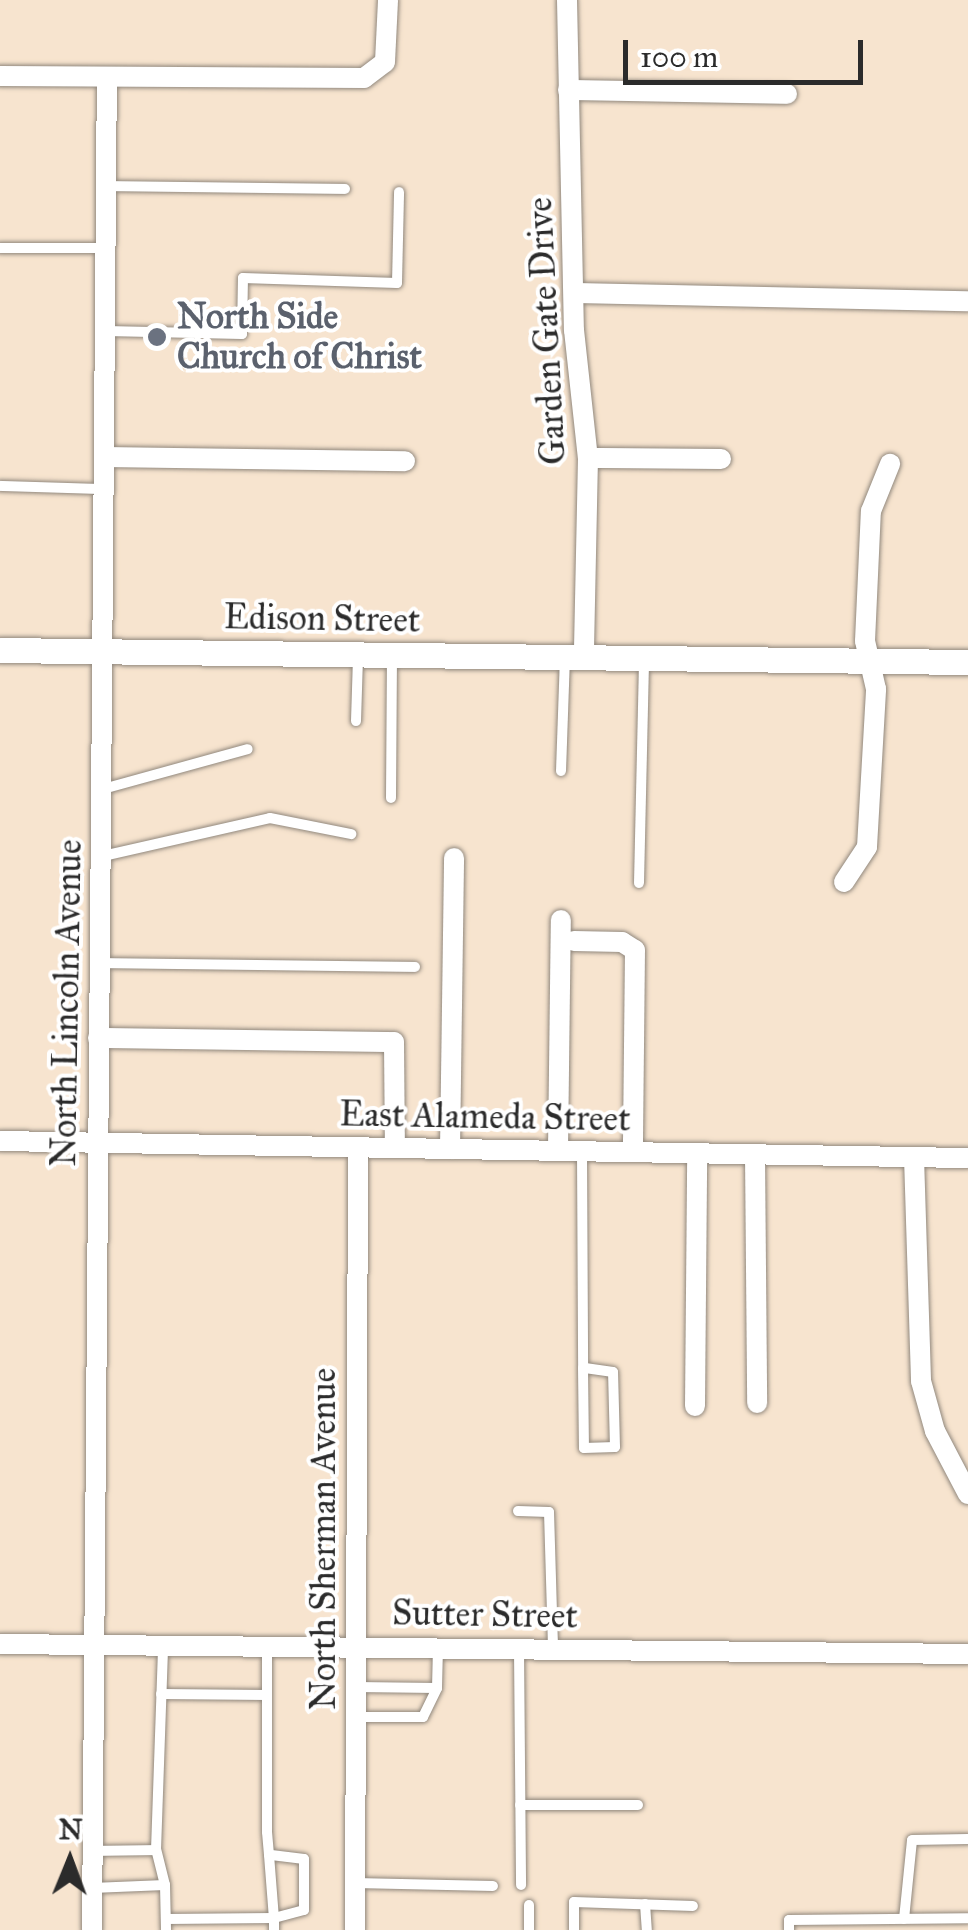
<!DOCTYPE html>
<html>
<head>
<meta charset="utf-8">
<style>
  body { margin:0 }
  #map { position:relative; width:968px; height:1930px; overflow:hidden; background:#f7e4cf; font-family:"IM FELL Great Primer",serif }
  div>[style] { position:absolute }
  .roads { filter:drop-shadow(0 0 2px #91887d) drop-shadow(0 0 2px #91887d) }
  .service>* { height:10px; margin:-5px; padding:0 5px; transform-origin:5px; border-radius:5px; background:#fff }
  .minor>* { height:20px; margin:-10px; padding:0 10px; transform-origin:10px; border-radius:10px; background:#fff }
  .tertiary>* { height:25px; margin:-12.5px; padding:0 12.5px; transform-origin:12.5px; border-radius:12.5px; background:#fff }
  .dots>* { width:28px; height:28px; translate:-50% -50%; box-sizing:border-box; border:5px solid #fff; border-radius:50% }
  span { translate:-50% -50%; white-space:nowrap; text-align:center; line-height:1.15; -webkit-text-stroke:8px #fff; paint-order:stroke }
  .worship-label { font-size:35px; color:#5b616d; font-weight:700 }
  .left { translate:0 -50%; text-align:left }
  .street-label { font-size:35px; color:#2b2b2b }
  .north { position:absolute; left:20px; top:1810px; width:100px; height:100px; -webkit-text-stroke:8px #fff; paint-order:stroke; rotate:1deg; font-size:28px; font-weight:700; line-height:40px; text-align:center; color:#2b2b2b }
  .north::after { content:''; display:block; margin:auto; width:35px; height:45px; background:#2b2b2b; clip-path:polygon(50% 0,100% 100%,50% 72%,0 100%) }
  .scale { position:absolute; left:623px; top:40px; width:240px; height:45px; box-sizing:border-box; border:5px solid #2b2b2b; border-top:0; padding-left:12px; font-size:30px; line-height:35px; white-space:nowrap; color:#2b2b2b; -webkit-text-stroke:8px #fff; paint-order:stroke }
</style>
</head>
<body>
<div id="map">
  <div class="roads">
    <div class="service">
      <i style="left:107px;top:186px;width:238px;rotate:0.7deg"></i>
      <i style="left:0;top:248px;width:106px"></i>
      <i style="left:106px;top:331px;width:136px;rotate:1.3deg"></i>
      <i style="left:242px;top:334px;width:56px;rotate:-89deg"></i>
      <i style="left:243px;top:278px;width:154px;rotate:1.9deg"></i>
      <i style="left:397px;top:283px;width:91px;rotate:-88.7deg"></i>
      <i style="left:0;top:486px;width:103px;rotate:1.7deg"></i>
      <i style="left:356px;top:721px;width:65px;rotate:-88.2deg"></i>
      <i style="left:561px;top:771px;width:113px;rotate:-88deg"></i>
      <i style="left:103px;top:789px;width:150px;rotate:-15.4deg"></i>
      <i style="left:391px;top:798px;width:142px;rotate:-89.6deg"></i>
      <i style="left:103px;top:856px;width:171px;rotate:-12.8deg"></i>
      <i style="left:270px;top:818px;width:83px;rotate:11.2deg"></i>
      <i style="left:639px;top:883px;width:223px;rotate:-88.7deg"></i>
      <i style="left:100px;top:963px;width:315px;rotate:0.7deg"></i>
      <i style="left:582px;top:1152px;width:216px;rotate:89.7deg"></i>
      <i style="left:583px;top:1368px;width:80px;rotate:89.3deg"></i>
      <i style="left:584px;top:1448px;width:31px;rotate:-2deg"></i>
      <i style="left:615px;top:1447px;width:75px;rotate:-91.5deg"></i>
      <i style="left:613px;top:1372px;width:30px;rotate:-172deg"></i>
      <i style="left:518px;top:1511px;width:31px;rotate:2deg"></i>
      <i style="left:549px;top:1512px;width:137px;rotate:88.3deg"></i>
      <i style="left:267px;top:1647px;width:185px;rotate:90deg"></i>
      <i style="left:267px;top:1832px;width:23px;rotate:85deg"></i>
      <i style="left:269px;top:1855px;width:63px;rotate:85.5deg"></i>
      <i style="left:274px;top:1918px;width:31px;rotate:-15deg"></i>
      <i style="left:304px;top:1910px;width:51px;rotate:-90deg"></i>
      <i style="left:304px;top:1859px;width:35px;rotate:-173deg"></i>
      <i style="left:519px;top:1649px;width:236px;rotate:89.5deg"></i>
      <i style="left:356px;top:1687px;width:81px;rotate:0.7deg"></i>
      <i style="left:437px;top:1688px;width:41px;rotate:-88.6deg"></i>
      <i style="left:161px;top:1694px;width:106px;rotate:0.5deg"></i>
      <i style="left:356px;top:1717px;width:67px"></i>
      <i style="left:423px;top:1717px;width:32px;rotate:-64deg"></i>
      <i style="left:520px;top:1805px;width:118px"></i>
      <i style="left:93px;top:1851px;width:63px;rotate:-0.9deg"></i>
      <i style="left:156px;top:1850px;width:204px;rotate:-88deg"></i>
      <i style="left:355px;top:1883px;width:138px;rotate:1.2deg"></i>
      <i style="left:165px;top:1885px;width:45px;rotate:88.7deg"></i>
      <i style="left:92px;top:1888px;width:73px;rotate:-2.4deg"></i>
      <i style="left:165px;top:1885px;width:36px;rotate:-104deg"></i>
      <i style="left:645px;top:1904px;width:26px;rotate:86deg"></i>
      <i style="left:529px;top:1905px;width:25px;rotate:90deg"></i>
      <i style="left:166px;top:1919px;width:108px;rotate:-0.5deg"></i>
      <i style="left:274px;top:1918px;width:12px;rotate:90deg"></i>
      <i style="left:904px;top:1919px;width:79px;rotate:-84.2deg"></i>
      <i style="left:912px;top:1840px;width:56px;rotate:-1deg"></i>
      <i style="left:574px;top:1930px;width:28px;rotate:-90deg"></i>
      <i style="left:574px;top:1902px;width:119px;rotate:1.9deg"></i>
      <i style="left:789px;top:1930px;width:10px;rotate:-90deg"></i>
      <i style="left:789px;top:1920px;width:179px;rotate:-0.6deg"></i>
    </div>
    <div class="minor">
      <i style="left:567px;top:0;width:330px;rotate:88.8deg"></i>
      <i style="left:574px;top:330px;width:129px;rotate:83.8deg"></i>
      <i style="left:588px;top:458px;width:199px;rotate:91.2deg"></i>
      <i style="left:0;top:76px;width:364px;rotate:0.3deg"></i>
      <i style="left:364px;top:78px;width:26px;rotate:-37deg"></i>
      <i style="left:385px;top:62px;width:62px;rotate:-87.2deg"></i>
      <i style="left:568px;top:90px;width:219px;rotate:1deg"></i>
      <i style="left:574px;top:293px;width:394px;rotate:1.2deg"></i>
      <i style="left:104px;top:457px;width:301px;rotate:0.8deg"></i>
      <i style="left:588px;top:458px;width:133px;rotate:0.4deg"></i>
      <i style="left:844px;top:882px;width:42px;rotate:-56.7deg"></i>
      <i style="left:867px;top:847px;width:158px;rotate:-86.7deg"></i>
      <i style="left:876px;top:689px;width:49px;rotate:-102.9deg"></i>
      <i style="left:865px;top:641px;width:130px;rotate:-87.4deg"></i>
      <i style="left:871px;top:511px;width:51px;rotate:-68deg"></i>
      <i style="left:574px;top:941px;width:48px;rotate:1.2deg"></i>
      <i style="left:622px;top:942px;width:15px;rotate:32deg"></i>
      <i style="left:635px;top:950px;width:202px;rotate:90.6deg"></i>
      <i style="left:98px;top:1038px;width:296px;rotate:0.8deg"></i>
      <i style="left:394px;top:1042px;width:106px;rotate:89.5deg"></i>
      <i style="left:0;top:1141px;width:968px;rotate:1.01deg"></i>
      <i style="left:450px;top:1149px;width:291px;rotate:-89.2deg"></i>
      <i style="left:558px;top:1151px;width:231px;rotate:-89.3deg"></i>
      <i style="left:755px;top:1154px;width:249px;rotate:89.5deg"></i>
      <i style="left:914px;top:1157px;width:224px;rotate:88.2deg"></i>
      <i style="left:921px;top:1381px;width:52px;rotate:74.4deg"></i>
      <i style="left:935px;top:1431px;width:71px;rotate:62.4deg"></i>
      <i style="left:695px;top:1406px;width:253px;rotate:-89.5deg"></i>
      <i style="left:0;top:1644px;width:968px;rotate:0.59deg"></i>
      <i style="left:92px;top:1930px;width:1852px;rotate:-89.54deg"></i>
      <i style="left:355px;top:1930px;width:782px;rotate:-89.78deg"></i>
    </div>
    <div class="tertiary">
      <i style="left:0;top:650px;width:968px;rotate:0.71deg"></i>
    </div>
  </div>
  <div class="dots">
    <i style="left:157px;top:337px;background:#6b7280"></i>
  </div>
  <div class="worship-label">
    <span class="left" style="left:177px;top:337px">North Side<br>Church of Christ</span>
  </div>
  <div class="street-label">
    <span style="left:547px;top:331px;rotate:-93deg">Garden Gate Drive</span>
    <span style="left:322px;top:619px;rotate:1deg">Edison Street</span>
    <span style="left:67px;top:1003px;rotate:-89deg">North Lincoln Avenue</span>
    <span style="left:485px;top:1117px;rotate:1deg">East Alameda Street</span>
    <span style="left:324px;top:1539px;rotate:-90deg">North Sherman Avenue</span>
    <span style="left:485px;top:1615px;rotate:1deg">Sutter Street</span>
  </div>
  <div class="north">N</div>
  <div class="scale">100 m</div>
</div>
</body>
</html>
